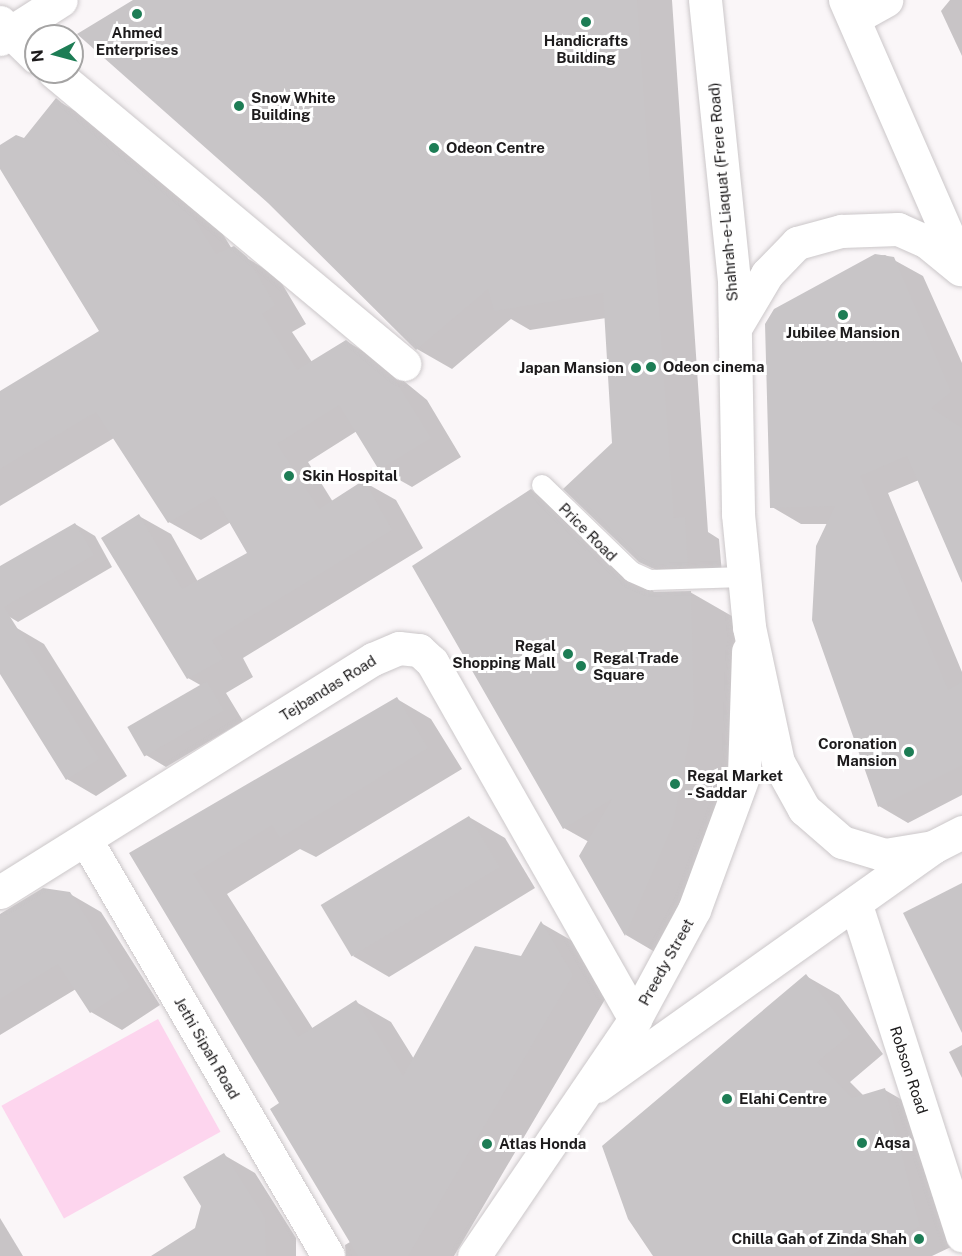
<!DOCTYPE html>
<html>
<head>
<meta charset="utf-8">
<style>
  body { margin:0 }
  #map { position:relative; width:962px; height:1256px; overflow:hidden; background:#faf6f8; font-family:"Public Sans",sans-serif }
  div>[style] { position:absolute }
  .green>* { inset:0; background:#fdd5ee; transform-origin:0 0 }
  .shadow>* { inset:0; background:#0003 }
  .building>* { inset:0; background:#c8c5c7; transform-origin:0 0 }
  .roads { filter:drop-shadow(0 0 2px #cbc7c9) drop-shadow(0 0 2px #cbc7c9) }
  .lane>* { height:20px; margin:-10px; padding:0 10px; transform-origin:10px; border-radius:10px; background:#fff }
  .street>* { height:33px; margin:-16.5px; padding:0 16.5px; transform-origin:16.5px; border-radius:16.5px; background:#fff }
  .secondary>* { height:33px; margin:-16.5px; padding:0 16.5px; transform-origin:16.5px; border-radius:16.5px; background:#fff }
  .primary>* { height:33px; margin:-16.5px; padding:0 16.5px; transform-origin:16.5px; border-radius:16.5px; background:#fff }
  .dots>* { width:16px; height:16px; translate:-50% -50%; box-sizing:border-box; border:3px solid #fff; border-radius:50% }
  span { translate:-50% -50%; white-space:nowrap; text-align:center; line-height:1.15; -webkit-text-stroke:6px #fff; paint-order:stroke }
  .poi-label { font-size:15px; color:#1d1b1c; font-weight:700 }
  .left { translate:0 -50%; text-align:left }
  .right { translate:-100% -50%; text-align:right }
  .street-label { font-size:15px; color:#1d1b1c }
  .north { position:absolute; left:24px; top:24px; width:60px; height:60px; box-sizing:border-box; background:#fff; border:2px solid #a5a4a4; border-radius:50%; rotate:264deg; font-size:16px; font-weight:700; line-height:24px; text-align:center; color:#1d1b1c }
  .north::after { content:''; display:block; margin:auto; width:21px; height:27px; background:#1d7d55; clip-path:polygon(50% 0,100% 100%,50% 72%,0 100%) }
</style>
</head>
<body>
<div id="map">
  <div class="green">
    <i style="left:158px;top:1019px;width:129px;height:179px;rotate:61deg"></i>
  </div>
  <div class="shadow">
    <i style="clip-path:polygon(136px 0,672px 0,708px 532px,719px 539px,723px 586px,676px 581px,640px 561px,614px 443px,606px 318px,530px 330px,511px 319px,452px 369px,417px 349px,269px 202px)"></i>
    <i style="clip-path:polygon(962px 0,962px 56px,941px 11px,950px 0)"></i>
    <i style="clip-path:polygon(56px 100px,88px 118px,219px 228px,232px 249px,278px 277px,306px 324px,292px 332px,312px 362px,346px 341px,378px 360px,427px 400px,461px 457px,412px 487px,380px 469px,357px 431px,308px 462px,333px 502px,364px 482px,396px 500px,423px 548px,243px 658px,253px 677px,226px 693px,243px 721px,166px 767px,146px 755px,202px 686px,188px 678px,139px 516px,171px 534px,198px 582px,249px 554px,231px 522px,201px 540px,169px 522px,114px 438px,0 506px,0 393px,102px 332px,0 166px,0 147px,24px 140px)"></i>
    <i style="clip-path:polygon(885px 255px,923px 276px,962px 363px,962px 579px,919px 480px,888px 493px,962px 672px,962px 795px,908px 823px,879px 806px,829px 524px,801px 524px,772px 507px,875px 256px)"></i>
    <i style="clip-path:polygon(531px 491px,578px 518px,655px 593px,690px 592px,737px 619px,740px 741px,672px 962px,626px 935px,581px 856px,589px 842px,564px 828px)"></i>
    <i style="clip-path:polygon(75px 524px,95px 536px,112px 567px,18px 622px,0 611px,0 568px)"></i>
    <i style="clip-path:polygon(15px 627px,44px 644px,127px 776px,96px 796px,67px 779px,0 671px,0 637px)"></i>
    <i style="clip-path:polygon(397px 699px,431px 719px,462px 769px,316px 857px,300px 849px,227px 894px,313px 1029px,356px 1002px,391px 1022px,414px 1059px,521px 957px,541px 923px,576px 943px,607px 996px,454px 1256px,346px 1256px,345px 1245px,350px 1242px,281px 1104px,131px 854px)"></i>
    <i style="clip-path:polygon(469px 817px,505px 838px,535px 888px,389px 977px,353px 956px)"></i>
    <i style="clip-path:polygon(70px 894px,101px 912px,160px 1005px,122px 1030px,91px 1012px,76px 989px,0 1035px,0 916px)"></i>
    <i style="clip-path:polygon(806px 976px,839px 995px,883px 1054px,850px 1082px,864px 1096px,885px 1090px,918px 1109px,953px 1246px,932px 1256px,655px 1256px)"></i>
    <i style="clip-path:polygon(962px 1045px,962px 1078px,949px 1052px)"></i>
    <i style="clip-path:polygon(224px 1155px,255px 1173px,296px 1238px,296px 1256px,154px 1256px,196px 1229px)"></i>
    <i style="clip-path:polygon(0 1218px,23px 1256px,0 1256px)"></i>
  </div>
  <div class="building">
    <i style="clip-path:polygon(133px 0,637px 0,674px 518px,685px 517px,688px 567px,652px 568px,639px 562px,563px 489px,612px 443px,603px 293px,494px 311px,488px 289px,416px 350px,268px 203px,77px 34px)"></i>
    <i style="clip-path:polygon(56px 98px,187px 208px,216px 254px,234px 246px,247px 257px,275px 305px,262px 314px,297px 370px,346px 340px,395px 380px,431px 438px,379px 470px,339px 405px,277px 444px,319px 509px,364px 480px,392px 530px,212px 640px,223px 659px,187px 679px,101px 538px,139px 514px,182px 589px,247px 553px,214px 496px,168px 523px,96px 412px,0 469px,0 391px,99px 331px,0 169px,0 145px,16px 135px,24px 138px)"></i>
    <i style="clip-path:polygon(875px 254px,894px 257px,951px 392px,931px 408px,962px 428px,962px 583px,907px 456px,860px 476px,948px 690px,962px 682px,962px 765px,878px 807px,812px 620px,816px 546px,835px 506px,770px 508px,765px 324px,774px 309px)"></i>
    <i style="clip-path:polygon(531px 489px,627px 583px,650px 592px,691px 591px,694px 714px,673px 824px,625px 936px,579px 856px,612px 799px,563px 829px,412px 566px)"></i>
    <i style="clip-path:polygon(75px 523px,94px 555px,4px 607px,99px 759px,66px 780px,0 674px,0 566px)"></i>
    <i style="left:207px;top:681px;width:34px;height:92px;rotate:60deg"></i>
    <i style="clip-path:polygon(397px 697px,428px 748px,280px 838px,272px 825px,193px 874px,298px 1037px,356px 1000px,403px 1076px,475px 946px,521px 956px,541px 921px,573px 975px,408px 1256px,358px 1256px,270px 1109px,279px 1103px,129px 853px)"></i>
    <i style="left:469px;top:816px;width:60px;height:173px;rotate:59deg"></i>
    <i style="clip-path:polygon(962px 883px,962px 1033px,903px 913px)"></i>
    <i style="clip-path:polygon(43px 888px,70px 892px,130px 987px,90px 1013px,58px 964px,0 999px,0 914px)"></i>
    <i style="clip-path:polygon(806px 974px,851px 1034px,817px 1062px,852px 1098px,885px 1088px,920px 1227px,847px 1256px,653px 1256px,628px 1219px,602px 1146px)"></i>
    <i style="clip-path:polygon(224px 1153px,265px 1218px,266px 1256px,151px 1256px,195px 1228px,201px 1206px,183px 1177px)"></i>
  </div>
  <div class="roads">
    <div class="lane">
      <i style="left:542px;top:485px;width:125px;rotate:44deg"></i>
      <i style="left:632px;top:572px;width:20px;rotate:24deg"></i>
      <i style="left:650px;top:580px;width:94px;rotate:-1.8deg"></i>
    </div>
    <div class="street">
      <i style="left:854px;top:18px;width:37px;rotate:-29deg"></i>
      <i style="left:0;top:22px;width:50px;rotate:44.2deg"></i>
      <i style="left:54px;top:72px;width:456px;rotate:39.8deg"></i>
      <i style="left:86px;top:840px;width:481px;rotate:59.8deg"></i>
      <i style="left:0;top:892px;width:440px;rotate:-32deg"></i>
      <i style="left:373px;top:659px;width:28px;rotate:-23deg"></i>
      <i style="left:399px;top:648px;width:20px;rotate:6deg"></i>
      <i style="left:419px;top:650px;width:18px;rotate:43deg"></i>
      <i style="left:432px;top:662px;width:411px;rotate:60.4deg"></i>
    </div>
    <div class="secondary">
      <i style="left:856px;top:905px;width:347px;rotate:72.2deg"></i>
      <i style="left:597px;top:1086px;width:412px;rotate:-35.4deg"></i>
      <i style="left:474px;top:1256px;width:287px;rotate:-55.8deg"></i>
      <i style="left:635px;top:1019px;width:124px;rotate:-61.6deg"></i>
      <i style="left:694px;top:910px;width:145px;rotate:-69.8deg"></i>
      <i style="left:744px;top:774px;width:123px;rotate:-88.1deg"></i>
    </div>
    <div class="primary">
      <i style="left:705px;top:0;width:282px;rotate:84.1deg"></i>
      <i style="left:734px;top:281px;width:233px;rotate:89deg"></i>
      <i style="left:738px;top:514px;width:114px;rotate:84.4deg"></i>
      <i style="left:749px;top:627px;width:138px;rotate:77.9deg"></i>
      <i style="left:778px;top:762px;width:54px;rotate:61deg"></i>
      <i style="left:804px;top:809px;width:50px;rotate:41deg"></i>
      <i style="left:842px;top:842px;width:45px;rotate:16.8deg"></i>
      <i style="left:885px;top:855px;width:49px;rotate:-9.5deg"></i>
      <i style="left:933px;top:847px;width:33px;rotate:-27deg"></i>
      <i style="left:845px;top:0;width:292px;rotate:66.4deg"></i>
      <i style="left:0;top:39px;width:72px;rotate:-32.6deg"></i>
      <i style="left:735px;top:328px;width:63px;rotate:-59.3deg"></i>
      <i style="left:767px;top:274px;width:43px;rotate:-45.9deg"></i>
      <i style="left:797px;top:243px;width:46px;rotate:-15.3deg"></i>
      <i style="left:841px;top:231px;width:57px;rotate:-2deg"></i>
      <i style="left:898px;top:229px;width:32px;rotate:24deg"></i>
      <i style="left:927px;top:242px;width:43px;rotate:39.3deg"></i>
    </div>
  </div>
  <div class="dots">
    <i style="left:137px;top:14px;background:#1d7d55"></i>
    <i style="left:586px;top:22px;background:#1d7d55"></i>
    <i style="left:239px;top:106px;background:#1d7d55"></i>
    <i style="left:434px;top:148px;background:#1d7d55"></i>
    <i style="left:843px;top:315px;background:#1d7d55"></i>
    <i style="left:651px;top:367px;background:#1d7d55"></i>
    <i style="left:636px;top:368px;background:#1d7d55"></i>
    <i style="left:289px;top:476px;background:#1d7d55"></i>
    <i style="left:568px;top:654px;background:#1d7d55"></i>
    <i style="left:581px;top:666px;background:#1d7d55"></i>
    <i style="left:909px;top:752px;background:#1d7d55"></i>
    <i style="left:675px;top:784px;background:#1d7d55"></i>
    <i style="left:727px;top:1099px;background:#1d7d55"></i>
    <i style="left:862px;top:1143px;background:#1d7d55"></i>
    <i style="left:487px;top:1144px;background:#1d7d55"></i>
    <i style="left:919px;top:1239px;background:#1d7d55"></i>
  </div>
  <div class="poi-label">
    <span style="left:137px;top:41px">Ahmed<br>Enterprises</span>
    <span style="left:586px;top:49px">Handicrafts<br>Building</span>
    <span class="left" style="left:251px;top:106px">Snow White<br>Building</span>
    <span class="left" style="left:446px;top:148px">Odeon Centre</span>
    <span style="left:843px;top:333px">Jubilee Mansion</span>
    <span class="left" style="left:663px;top:367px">Odeon cinema</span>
    <span class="right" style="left:624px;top:368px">Japan Mansion</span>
    <span class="left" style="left:302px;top:476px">Skin Hospital</span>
    <span class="right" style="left:556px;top:654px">Regal<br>Shopping Mall</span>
    <span class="left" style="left:593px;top:666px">Regal Trade<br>Square</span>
    <span class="right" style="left:897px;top:752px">Coronation<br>Mansion</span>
    <span class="left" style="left:687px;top:784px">Regal Market<br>- Saddar</span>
    <span class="left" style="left:739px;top:1099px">Elahi Centre</span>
    <span class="left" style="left:874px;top:1143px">Aqsa</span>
    <span class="left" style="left:499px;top:1144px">Atlas Honda</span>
    <span class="right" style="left:907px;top:1239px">Chilla Gah of Zinda Shah</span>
  </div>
  <div class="street-label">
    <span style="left:723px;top:192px;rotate:-95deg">Shahrah-e-Liaquat (Frere Road)</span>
    <span style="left:588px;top:532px;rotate:45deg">Price Road</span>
    <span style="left:328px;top:688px;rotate:-32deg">Tejbandas Road</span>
    <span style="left:666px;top:962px;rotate:-61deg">Preedy Street</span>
    <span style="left:207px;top:1048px;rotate:60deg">Jethi Sipah Road</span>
    <span style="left:909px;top:1070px;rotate:72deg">Robson Road</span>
  </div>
  <div class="north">N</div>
</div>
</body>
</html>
